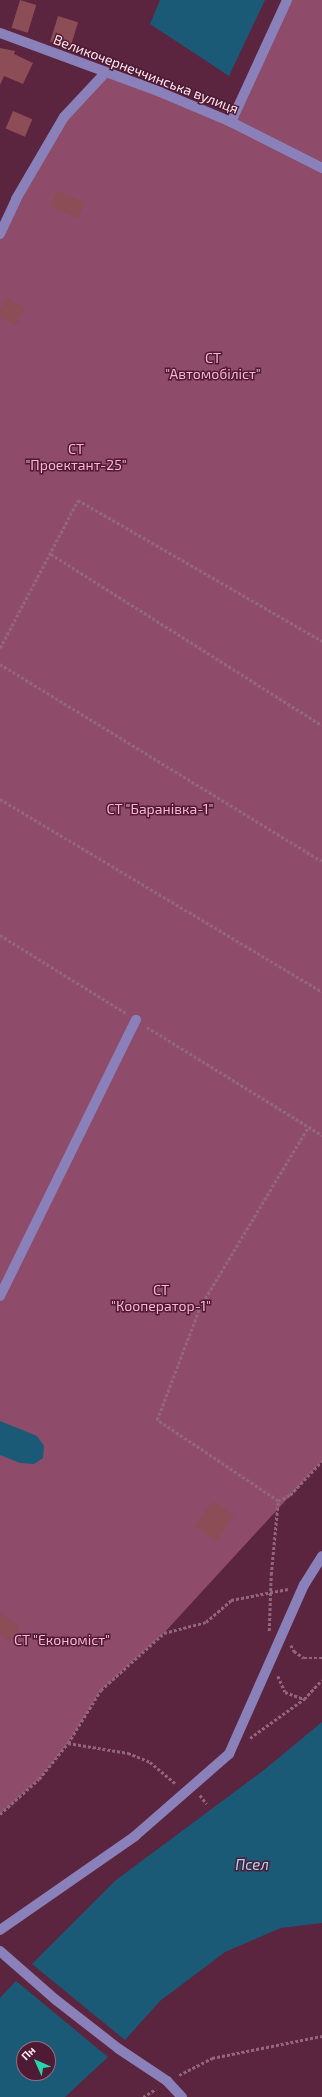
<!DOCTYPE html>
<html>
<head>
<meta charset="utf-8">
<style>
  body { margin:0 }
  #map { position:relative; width:322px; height:2097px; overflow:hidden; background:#5b243f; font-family:"Exo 2",sans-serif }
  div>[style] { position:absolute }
  .green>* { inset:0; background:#8e4b6a }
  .water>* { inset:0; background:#1b5a76 }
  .building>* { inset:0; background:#8d4d56; transform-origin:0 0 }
  .path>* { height:2.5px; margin-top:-1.25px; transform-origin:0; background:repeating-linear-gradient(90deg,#92667b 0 3px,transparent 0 5px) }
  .minor>* { height:10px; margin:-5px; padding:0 5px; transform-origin:5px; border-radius:5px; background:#8b81ba }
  span { translate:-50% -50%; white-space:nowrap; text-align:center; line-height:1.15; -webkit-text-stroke:3px #4f1a34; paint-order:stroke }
  .street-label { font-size:14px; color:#fee8f1 }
  .park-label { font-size:14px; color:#feb4d3 }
  .water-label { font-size:15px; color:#a6d7f2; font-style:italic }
  .north { position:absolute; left:16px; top:2041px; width:40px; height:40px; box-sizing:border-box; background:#4f1a34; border:1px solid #956c80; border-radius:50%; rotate:315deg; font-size:11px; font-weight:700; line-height:16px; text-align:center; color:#fee8f1 }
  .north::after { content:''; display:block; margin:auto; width:14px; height:18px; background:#28d5ad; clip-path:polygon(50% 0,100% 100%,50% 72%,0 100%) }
</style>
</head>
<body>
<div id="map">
  <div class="green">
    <i style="clip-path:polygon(287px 0,322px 0,322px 1461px,164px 1633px,101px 1690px,68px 1743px,39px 1779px,0 1814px,0 234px,64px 117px,105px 73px,231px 122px)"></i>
  </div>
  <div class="water">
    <i style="clip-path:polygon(160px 0,265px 0,229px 76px,150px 24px)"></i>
    <i style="clip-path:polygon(0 1421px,37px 1436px,44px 1446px,43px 1458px,34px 1464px,20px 1463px,0 1455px)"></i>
    <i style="clip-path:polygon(322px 1722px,322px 1923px,281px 1928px,225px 1952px,160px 2001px,125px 2040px,32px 1964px,116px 1880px,264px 1770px)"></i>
    <i style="clip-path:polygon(evenodd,16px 1981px,108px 2057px,65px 2097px,0 2097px,0 1998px,16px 1981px,24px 2049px,48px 2049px,48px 2073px,24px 2073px,24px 2049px)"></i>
  </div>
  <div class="building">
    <i style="left:20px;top:0;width:17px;height:29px;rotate:17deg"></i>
    <i style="left:58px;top:16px;width:21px;height:27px;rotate:17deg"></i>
    <i style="clip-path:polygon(0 48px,15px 51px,14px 54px,33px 63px,23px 84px,4px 76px,0 85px)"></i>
    <i style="left:13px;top:111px;width:21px;height:19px;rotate:23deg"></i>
    <i style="left:57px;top:191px;width:30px;height:17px;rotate:23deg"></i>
    <i style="clip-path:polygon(7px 297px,25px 308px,15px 326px,0 317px,0 309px)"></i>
    <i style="left:213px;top:1501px;width:26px;height:31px;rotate:36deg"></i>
    <i style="clip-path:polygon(0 1612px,20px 1627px,9px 1641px,0 1634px)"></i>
  </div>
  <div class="path">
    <i style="left:51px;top:554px;width:320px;rotate:32.3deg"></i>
    <i style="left:0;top:648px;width:167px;rotate:-62.2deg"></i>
    <i style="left:78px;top:500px;width:282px;rotate:30deg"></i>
    <i style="left:0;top:664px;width:377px;rotate:31.5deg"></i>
    <i style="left:0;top:799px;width:375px;rotate:30.9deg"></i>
    <i style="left:0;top:935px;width:148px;rotate:31.8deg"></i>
    <i style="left:147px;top:1027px;width:206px;rotate:31.7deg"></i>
    <i style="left:278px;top:1501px;width:146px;rotate:-146.2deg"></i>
    <i style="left:157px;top:1420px;width:121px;rotate:-69.2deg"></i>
    <i style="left:200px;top:1307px;width:210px;rotate:-59deg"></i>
    <i style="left:269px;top:1631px;width:56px;rotate:-88deg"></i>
    <i style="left:271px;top:1575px;width:74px;rotate:-84.6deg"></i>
    <i style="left:278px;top:1501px;width:13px;rotate:-27deg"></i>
    <i style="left:290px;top:1495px;width:47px;rotate:-46.7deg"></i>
    <i style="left:291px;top:1645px;width:7px;rotate:63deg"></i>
    <i style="left:294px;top:1651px;width:12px;rotate:35deg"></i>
    <i style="left:304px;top:1658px;width:18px"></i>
    <i style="left:278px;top:1676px;width:17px;rotate:66deg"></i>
    <i style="left:285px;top:1692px;width:20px;rotate:20deg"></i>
    <i style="left:250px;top:1738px;width:67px;rotate:-35.8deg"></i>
    <i style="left:304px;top:1699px;width:26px;rotate:-47deg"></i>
    <i style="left:68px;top:1743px;width:61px;rotate:9.5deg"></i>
    <i style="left:128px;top:1753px;width:24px;rotate:22deg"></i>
    <i style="left:150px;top:1762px;width:34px;rotate:40deg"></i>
    <i style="left:200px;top:1795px;width:11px;rotate:52deg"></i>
    <i style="left:0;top:1814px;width:52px;rotate:-41.9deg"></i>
    <i style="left:39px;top:1779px;width:46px;rotate:-51.1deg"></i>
    <i style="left:68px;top:1743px;width:62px;rotate:-58.1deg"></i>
    <i style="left:101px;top:1690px;width:85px;rotate:-42.1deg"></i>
    <i style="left:164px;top:1633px;width:43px;rotate:-14.7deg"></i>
    <i style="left:206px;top:1622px;width:33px;rotate:-41deg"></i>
    <i style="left:231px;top:1600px;width:58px;rotate:-10.9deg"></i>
    <i style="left:179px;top:2075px;width:37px;rotate:-27deg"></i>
    <i style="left:212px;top:2058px;width:112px;rotate:-11.3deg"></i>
    <i style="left:143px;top:2097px;width:15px;rotate:-32deg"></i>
  </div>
  <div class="minor">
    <i style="left:0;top:33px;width:171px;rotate:20.2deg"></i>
    <i style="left:160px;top:92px;width:77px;rotate:22.9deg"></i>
    <i style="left:231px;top:122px;width:102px;rotate:26.8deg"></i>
    <i style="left:231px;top:122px;width:134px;rotate:-65.3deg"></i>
    <i style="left:0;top:234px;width:38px;rotate:-65deg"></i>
    <i style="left:16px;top:199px;width:95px;rotate:-59.7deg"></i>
    <i style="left:64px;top:117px;width:60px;rotate:-47deg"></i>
    <i style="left:0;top:1296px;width:308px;rotate:-63.8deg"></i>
    <i style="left:0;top:1930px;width:165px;rotate:-34.8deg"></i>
    <i style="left:135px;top:1836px;width:125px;rotate:-41.1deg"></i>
    <i style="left:229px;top:1754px;width:185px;rotate:-66.1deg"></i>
    <i style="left:304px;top:1585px;width:34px;rotate:-58deg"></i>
    <i style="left:0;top:1951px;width:74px;rotate:41.2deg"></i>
    <i style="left:56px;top:2000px;width:80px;rotate:37.9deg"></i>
    <i style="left:119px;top:2049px;width:58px;rotate:33.7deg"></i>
    <i style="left:167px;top:2081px;width:22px;rotate:47deg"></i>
  </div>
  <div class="street-label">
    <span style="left:146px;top:74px;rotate:21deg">Великочернеччинська вулиця</span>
  </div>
  <div class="park-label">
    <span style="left:213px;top:366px">СТ<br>"Автомобіліст"</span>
    <span style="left:76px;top:457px">СТ<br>"Проектант-25"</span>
    <span style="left:160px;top:809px">СТ "Баранівка-1"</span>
    <span style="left:161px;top:1298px">СТ<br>"Кооператор-1"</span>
    <span style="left:62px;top:1640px">СТ "Економіст"</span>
  </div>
  <div class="water-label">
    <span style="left:252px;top:1865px">Псел</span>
  </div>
  <div class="north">Пн</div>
</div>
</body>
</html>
